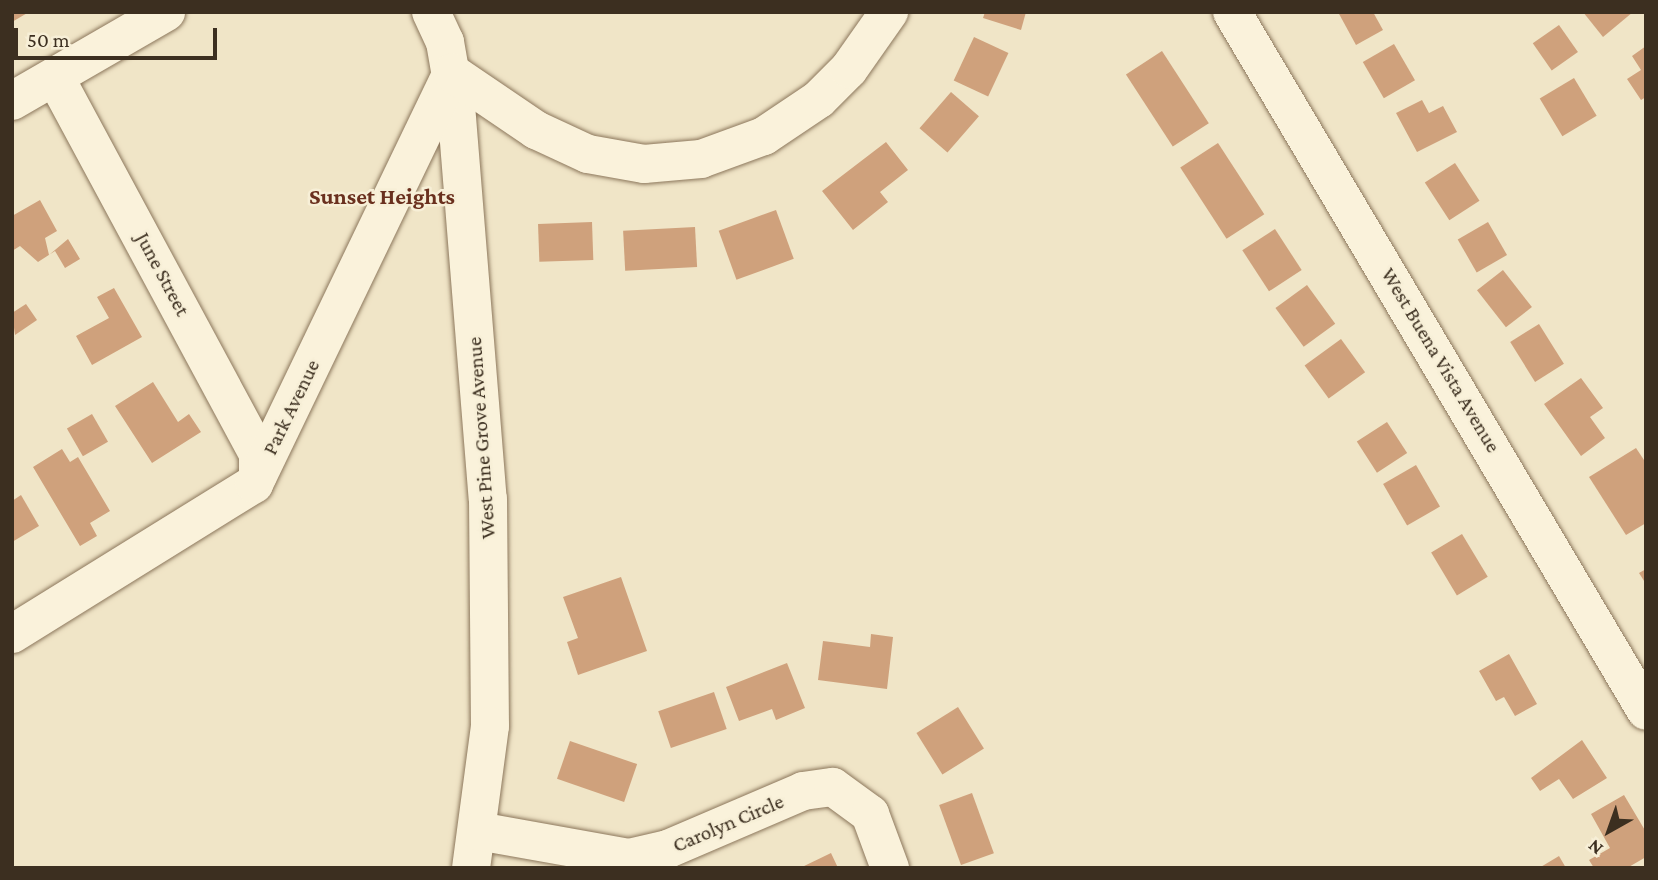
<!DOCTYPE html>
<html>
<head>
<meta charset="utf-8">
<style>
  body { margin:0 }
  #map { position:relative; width:1658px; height:880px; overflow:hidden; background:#f0e5c7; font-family:"Crimson Pro",serif }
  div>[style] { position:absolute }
  .building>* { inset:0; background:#cfa17c; transform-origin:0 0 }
  .roads { filter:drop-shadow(0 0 2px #8c775c) drop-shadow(0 0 2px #8c775c) }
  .minor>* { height:38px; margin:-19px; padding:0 19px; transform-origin:19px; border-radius:19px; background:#faf2db }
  span { translate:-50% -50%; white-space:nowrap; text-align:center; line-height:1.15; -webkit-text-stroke:5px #f7efd7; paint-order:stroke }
  .street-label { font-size:21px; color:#3c2f20 }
  .neighbourhood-label { font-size:23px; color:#6a301e; font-weight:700 }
  .frame { position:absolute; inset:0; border:14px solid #3c2f20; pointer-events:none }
  .north { position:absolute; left:1574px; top:796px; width:70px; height:70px; -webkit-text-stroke:5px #f7efd7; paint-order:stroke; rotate:220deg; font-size:19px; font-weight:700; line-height:28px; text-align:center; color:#3c2f20 }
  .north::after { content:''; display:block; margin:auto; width:24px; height:32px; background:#3c2f20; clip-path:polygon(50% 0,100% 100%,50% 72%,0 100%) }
  .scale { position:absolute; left:14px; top:28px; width:203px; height:32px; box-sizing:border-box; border:4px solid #3c2f20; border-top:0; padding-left:9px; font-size:21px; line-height:24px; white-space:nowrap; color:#3c2f20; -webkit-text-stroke:5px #f7efd7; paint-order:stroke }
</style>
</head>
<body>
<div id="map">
  <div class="building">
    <i style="clip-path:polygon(12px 12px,29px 12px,12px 22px)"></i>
    <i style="clip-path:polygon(985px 12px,1026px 12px,1021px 30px,983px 18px)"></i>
    <i style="clip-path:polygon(1338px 12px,1373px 12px,1383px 30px,1356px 45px)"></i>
    <i style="clip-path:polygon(1583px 12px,1633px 12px,1603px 37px)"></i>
    <i style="left:1559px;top:25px;width:33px;height:32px;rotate:55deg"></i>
    <i style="left:974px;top:37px;width:38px;height:48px;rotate:25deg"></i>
    <i style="left:1394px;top:44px;width:42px;height:36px;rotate:60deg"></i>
    <i style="clip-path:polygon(1646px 46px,1646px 97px,1641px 100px,1627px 79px,1641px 70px,1632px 56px)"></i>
    <i style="left:1162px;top:51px;width:86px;height:43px;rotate:57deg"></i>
    <i style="left:1574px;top:78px;width:44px;height:40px;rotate:59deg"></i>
    <i style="left:951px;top:92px;width:37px;height:48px;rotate:41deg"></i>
    <i style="clip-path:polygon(1422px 100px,1429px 113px,1443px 106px,1457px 132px,1417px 152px,1396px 113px)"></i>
    <i style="clip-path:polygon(886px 142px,908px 170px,880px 192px,888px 202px,853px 230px,822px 191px)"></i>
    <i style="left:1218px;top:143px;width:85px;height:45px;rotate:57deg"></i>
    <i style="left:1455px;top:163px;width:45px;height:36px;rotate:57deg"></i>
    <i style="clip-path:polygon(40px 200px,57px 231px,45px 238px,49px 255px,68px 239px,80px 259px,65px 268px,55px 251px,38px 262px,20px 246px,12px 251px,12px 216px)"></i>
    <i style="left:776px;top:210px;width:52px;height:61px;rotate:70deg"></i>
    <i style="left:592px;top:222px;width:38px;height:54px;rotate:88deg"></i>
    <i style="left:1488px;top:222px;width:38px;height:35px;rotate:60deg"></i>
    <i style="left:695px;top:227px;width:40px;height:72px;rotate:87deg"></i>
    <i style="left:1275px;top:229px;width:49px;height:39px;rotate:57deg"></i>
    <i style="left:1503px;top:270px;width:47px;height:33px;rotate:52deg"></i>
    <i style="left:1307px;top:285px;width:48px;height:39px;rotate:54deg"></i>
    <i style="clip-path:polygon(114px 288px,142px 337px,92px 365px,76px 336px,109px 318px,97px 297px)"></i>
    <i style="clip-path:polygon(26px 304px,37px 320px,15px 335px,12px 313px)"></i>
    <i style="left:1539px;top:324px;width:47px;height:34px;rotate:58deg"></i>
    <i style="left:1341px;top:339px;width:41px;height:45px;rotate:54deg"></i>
    <i style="clip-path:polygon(1581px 378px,1603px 408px,1590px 417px,1605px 438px,1581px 456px,1544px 404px)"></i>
    <i style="clip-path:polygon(153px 382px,178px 422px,189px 414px,201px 432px,152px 463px,115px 406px)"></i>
    <i style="left:92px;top:414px;width:32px;height:29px;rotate:60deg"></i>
    <i style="left:1387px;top:422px;width:37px;height:36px;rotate:57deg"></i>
    <i style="clip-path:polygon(1636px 448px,1646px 463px,1646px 523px,1626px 535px,1589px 477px)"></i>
    <i style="clip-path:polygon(62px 449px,70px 462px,78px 457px,110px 511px,90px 523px,97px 536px,80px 546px,33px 467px)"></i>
    <i style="left:1416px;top:465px;width:48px;height:38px;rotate:60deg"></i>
    <i style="clip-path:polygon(21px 495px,39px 526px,12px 542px,12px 501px)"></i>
    <i style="left:1462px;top:534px;width:50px;height:36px;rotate:59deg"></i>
    <i style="clip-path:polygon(1646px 569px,1646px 584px,1639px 573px)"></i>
    <i style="clip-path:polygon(621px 577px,647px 651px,578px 675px,567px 642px,578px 638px,563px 597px)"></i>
    <i style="clip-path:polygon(871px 634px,893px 637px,887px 689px,818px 680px,823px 641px,870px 647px)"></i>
    <i style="clip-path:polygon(1509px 654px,1537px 704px,1515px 716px,1504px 697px,1496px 701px,1479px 671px)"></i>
    <i style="clip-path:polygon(787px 663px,805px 708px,776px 720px,772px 709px,739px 721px,726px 687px)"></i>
    <i style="left:714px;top:692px;width:39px;height:59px;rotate:71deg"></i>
    <i style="left:958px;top:707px;width:49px;height:49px;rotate:58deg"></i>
    <i style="clip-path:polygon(1582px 740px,1607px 778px,1573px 799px,1559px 779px,1540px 791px,1531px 778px)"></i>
    <i style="left:570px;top:741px;width:71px;height:40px;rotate:19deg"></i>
    <i style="left:972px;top:793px;width:64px;height:35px;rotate:70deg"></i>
    <i style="clip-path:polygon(1624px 795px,1646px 832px,1646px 857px,1627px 868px,1594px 868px,1589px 860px,1610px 848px,1591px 814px)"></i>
    <i style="clip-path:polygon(831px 853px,838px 868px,800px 868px)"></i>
    <i style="clip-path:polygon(1559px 856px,1566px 868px,1539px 868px)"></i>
  </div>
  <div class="roads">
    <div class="minor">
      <i style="left:431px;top:12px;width:33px;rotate:65deg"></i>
      <i style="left:445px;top:42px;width:64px;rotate:80.1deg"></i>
      <i style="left:456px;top:105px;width:395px;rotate:85.4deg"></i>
      <i style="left:488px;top:499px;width:227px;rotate:89.5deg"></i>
      <i style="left:490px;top:726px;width:143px;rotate:97.6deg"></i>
      <i style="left:1232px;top:12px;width:812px;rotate:59.36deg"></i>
      <i style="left:55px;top:77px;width:428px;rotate:61.7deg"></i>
      <i style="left:258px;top:454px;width:21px;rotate:90deg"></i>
      <i style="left:12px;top:101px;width:178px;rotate:-30deg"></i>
      <i style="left:12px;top:634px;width:285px;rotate:-31.8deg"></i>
      <i style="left:254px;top:484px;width:456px;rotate:-64.3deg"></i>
      <i style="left:452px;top:73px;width:102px;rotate:34.2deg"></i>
      <i style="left:536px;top:130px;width:57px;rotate:24.8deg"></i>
      <i style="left:588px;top:154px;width:57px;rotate:10.1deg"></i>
      <i style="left:644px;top:164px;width:57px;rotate:-5deg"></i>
      <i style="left:701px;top:159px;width:67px;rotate:-20.1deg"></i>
      <i style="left:764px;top:136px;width:66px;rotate:-33.9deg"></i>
      <i style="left:819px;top:99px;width:42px;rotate:-45deg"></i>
      <i style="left:849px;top:69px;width:70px;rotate:-54.9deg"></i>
      <i style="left:478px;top:831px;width:153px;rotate:10.1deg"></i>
      <i style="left:629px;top:858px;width:40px;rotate:-13deg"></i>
      <i style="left:668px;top:849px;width:147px;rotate:-23.2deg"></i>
      <i style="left:803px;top:791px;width:30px;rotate:-8deg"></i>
      <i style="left:833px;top:787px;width:46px;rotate:36.1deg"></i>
      <i style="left:870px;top:814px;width:58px;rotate:69.7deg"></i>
    </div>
  </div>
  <div class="street-label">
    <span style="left:163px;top:274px;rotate:62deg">June Street</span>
    <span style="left:1441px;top:360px;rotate:59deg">West Buena Vista Avenue</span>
    <span style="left:291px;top:407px;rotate:-64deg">Park Avenue</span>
    <span style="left:481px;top:438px;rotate:-94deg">West Pine Grove Avenue</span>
    <span style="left:728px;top:823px;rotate:-23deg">Carolyn Circle</span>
  </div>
  <div class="neighbourhood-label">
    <span style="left:382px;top:196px">Sunset Heights</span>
  </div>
  <div class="frame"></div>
  <div class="north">N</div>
  <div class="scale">50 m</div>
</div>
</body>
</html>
